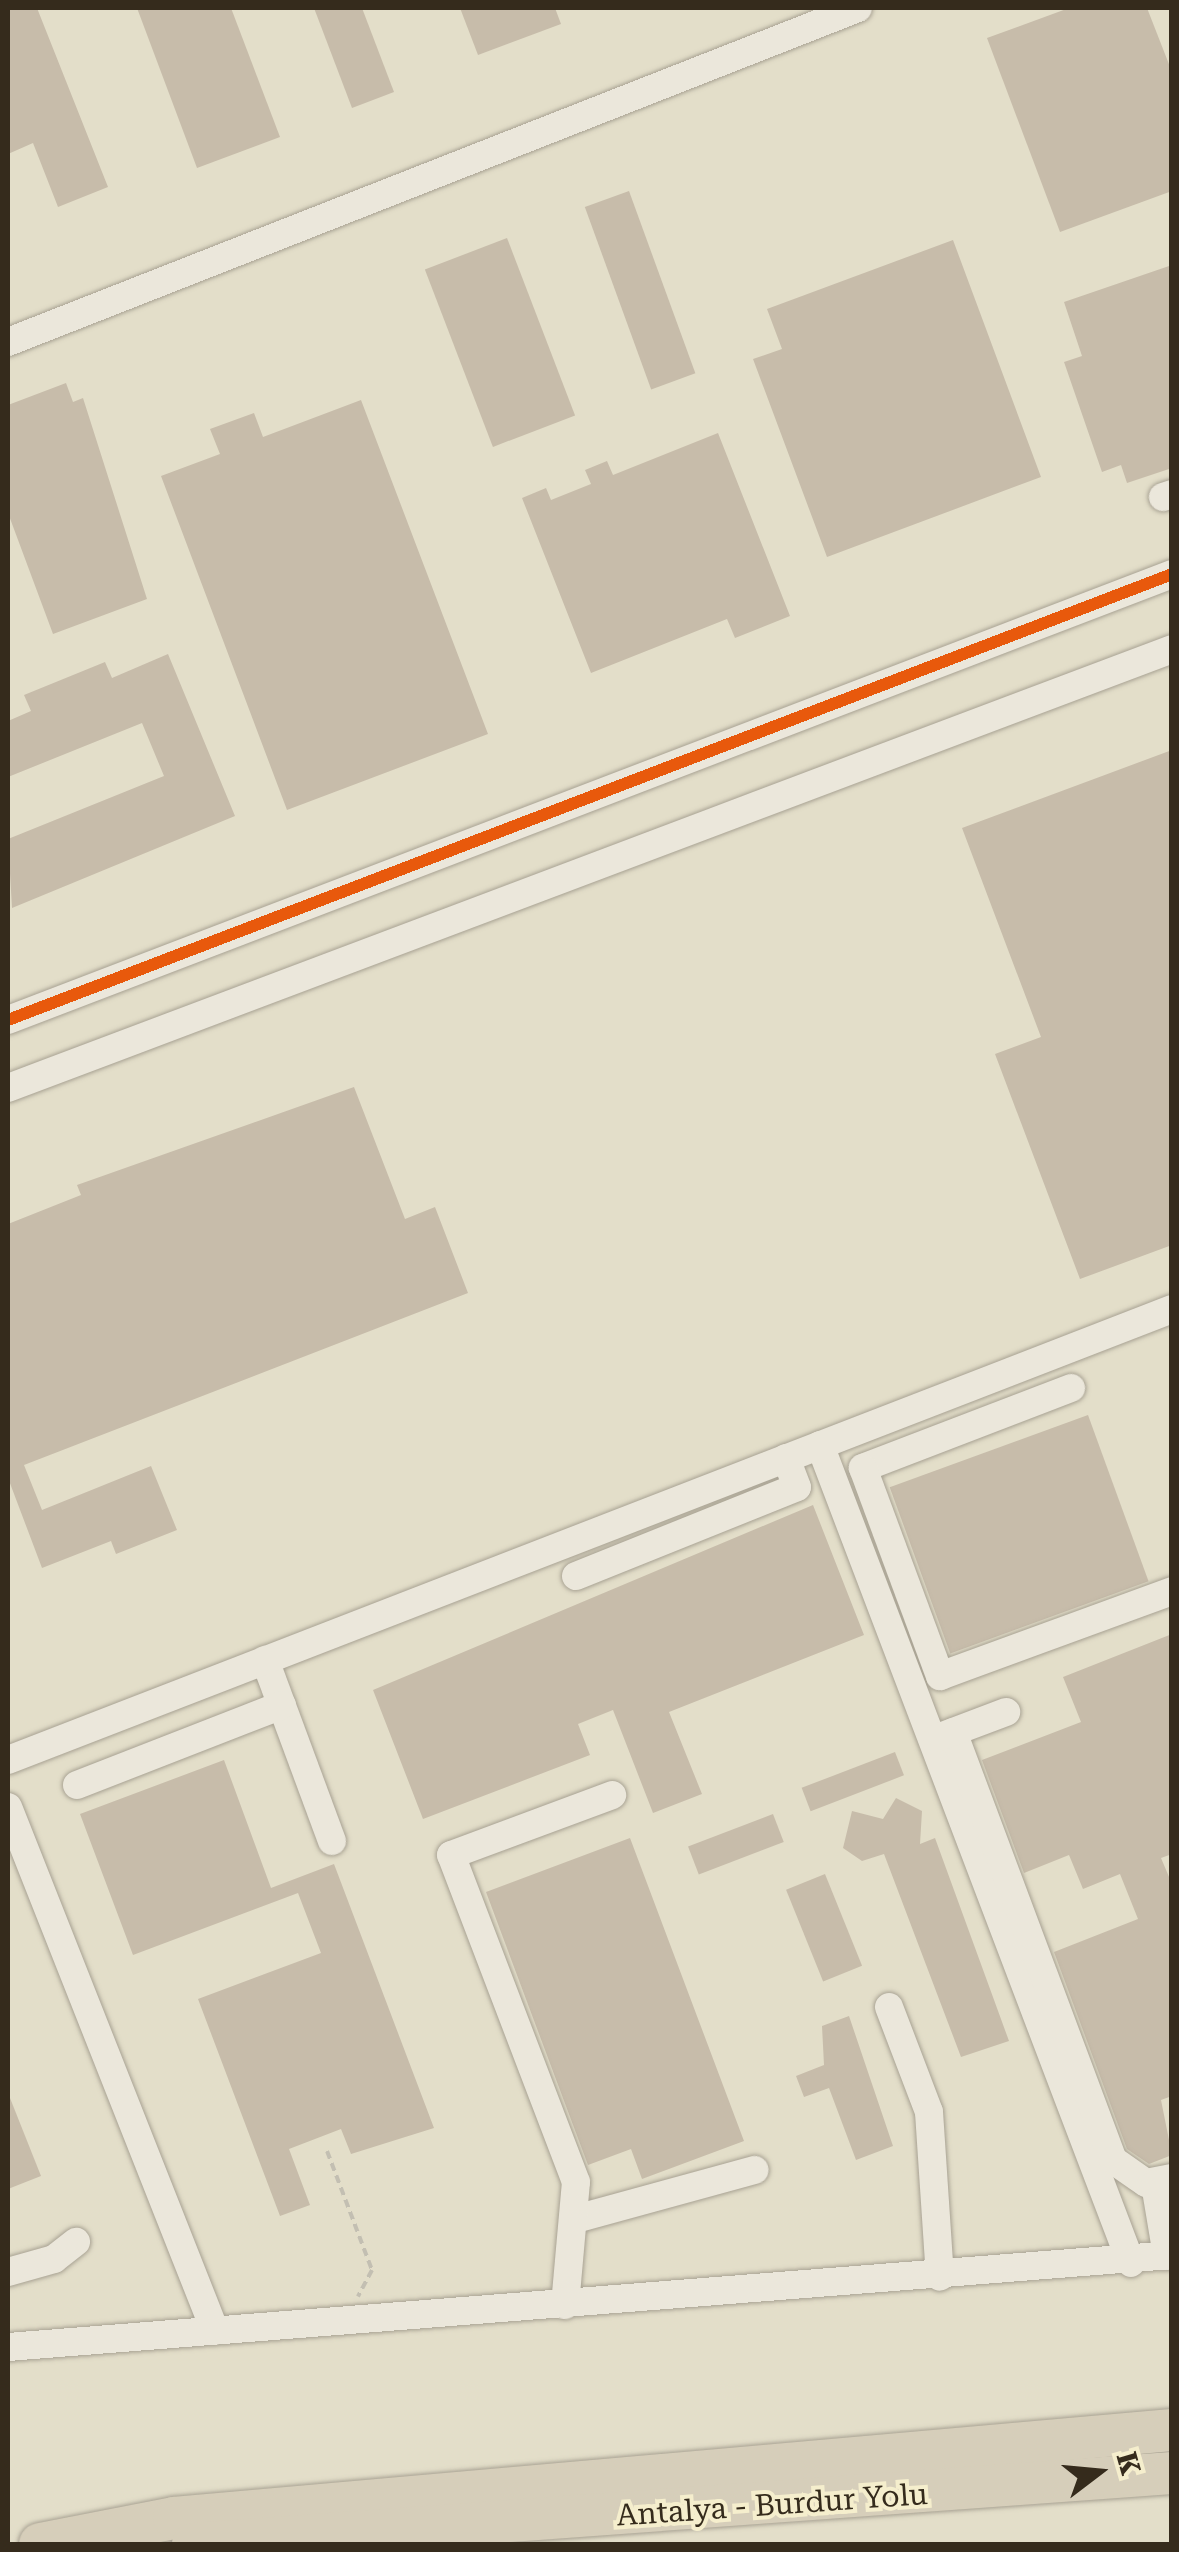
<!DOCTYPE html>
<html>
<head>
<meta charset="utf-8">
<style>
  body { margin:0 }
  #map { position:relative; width:1179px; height:2552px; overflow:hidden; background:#e3dec9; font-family:"Roboto Serif",serif }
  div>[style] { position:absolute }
  .building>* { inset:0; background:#c7bcaa; transform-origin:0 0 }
  .path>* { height:4px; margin-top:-2px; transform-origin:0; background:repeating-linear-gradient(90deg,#c3bfb2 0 8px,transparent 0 13px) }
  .roads { filter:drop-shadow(0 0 2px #a8a293) drop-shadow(0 0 2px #a8a293) }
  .minor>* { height:28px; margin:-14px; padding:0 14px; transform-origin:14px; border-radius:14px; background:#ebe7db }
  .highway>* { height:42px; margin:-21px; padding:0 21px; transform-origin:21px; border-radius:21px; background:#d6ceba }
  .cycleway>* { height:12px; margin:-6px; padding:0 6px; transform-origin:6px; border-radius:6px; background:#e8590c }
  span { translate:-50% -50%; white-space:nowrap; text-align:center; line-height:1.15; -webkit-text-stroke:8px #f5eecd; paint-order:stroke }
  .street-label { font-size:30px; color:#352b1c }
  .frame { position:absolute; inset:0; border:10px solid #352b1c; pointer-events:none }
  .north { position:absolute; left:1049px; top:2422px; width:100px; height:100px; -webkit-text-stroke:8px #f5eecd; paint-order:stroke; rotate:74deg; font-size:28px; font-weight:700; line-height:40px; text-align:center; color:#352b1c }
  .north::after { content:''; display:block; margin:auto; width:35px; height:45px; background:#352b1c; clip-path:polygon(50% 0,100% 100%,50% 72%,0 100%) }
</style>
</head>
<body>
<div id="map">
  <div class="building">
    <i style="clip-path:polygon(8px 8px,37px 8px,108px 187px,58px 207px,33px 143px,8px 154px)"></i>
    <i style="clip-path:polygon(137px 8px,231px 8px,280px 137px,197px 168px)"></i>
    <i style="clip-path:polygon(314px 8px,362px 8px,394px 92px,352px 108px)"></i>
    <i style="clip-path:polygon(460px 8px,555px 8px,561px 24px,478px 55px)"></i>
    <i style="clip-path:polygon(1069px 8px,1147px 8px,1172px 72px,1172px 191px,1060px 232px,987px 38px)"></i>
    <i style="left:629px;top:191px;width:194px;height:47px;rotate:70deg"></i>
    <i style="left:507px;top:238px;width:190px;height:88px;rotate:69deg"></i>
    <i style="clip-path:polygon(953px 240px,1041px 477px,827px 557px,753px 359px,782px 349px,767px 309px)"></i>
    <i style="clip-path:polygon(1172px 265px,1172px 468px,1127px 483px,1121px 465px,1102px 472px,1064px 362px,1082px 356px,1064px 302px)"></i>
    <i style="clip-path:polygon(66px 383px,73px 402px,83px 398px,147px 599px,53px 634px,8px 513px,8px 405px)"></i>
    <i style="clip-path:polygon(361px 400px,488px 734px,287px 810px,161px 476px,220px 454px,210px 429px,254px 413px,263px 437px)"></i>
    <i style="clip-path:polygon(718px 433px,790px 616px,735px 638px,727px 619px,591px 673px,522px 498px,546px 488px,551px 500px,591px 484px,585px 470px,607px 461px,613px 475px)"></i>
    <i style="clip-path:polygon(168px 654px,235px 816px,12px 908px,8px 839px,164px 776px,142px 723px,8px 777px,8px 721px,31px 711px,24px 695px,105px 662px,112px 678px)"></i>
    <i style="clip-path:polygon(1172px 750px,1172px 1245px,1080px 1279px,995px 1054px,1041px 1037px,962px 828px)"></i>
    <i style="clip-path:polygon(354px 1087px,405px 1219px,435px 1207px,468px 1293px,24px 1465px,42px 1510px,151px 1466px,177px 1530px,116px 1554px,111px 1541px,42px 1568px,8px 1478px,8px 1224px,81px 1195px,77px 1185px)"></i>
    <i style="left:1088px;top:1415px;width:177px;height:211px;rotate:70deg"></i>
    <i style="clip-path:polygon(813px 1505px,864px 1635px,669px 1712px,702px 1794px,653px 1813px,613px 1710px,578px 1724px,590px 1755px,423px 1819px,373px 1690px)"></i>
    <i style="clip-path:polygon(1172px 1634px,1172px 1854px,1161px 1858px,1172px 1884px,1172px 2096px,1161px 2100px,1172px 2155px,1149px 2164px,1127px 2149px,1054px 1952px,1138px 1919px,1120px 1874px,1083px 1889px,1069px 1855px,1024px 1873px,982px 1760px,1081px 1722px,1063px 1677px)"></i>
    <i style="left:895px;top:1752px;width:25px;height:100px;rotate:69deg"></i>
    <i style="clip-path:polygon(224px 1760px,271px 1888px,334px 1864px,434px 2128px,351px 2154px,341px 2129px,289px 2149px,310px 2205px,280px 2216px,198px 1999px,321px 1953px,298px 1893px,133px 1955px,80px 1814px)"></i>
    <i style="clip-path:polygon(896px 1798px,922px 1811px,920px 1844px,935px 1838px,1009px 2041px,961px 2057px,884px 1854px,862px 1861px,843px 1848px,852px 1811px,883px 1819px)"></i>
    <i style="left:773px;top:1814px;width:30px;height:91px;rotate:69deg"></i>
    <i style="clip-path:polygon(630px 1838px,744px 2141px,642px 2179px,631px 2149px,588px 2165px,486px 1892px)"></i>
    <i style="left:825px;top:1874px;width:99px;height:42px;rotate:68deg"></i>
    <i style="clip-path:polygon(849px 2016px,893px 2146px,856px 2160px,829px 2088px,804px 2097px,796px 2076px,824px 2065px,822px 2026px)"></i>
    <i style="clip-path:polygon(8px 2093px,41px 2176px,8px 2189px)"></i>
  </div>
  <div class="path">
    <i style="left:327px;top:2151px;width:127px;rotate:69.3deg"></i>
    <i style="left:372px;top:2270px;width:30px;rotate:118deg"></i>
  </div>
  <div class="roads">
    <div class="minor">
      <i style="left:8px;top:342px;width:913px;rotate:-21.45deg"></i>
      <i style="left:1163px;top:497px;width:9px;rotate:-18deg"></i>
      <i style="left:8px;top:1020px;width:1247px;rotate:-20.96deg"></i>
      <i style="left:8px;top:1088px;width:1244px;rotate:-20.66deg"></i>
      <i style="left:1071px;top:1388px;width:223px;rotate:159deg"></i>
      <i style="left:863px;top:1468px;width:222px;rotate:69.7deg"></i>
      <i style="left:940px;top:1676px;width:247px;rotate:-20.1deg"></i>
      <i style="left:820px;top:1445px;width:875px;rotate:69.18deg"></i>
      <i style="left:576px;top:1576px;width:238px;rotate:-21.9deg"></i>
      <i style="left:797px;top:1487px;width:31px;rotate:-111deg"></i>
      <i style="left:265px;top:1660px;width:193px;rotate:69.7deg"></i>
      <i style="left:953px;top:1732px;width:457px;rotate:69.5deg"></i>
      <i style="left:1113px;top:2160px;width:40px;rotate:34.9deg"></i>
      <i style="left:1146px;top:2183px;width:26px;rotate:-11deg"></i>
      <i style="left:937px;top:1738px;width:74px;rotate:-20.6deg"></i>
      <i style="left:8px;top:1760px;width:1248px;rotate:-21.18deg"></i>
      <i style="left:77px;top:1785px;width:220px;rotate:-21.3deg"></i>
      <i style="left:8px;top:1807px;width:563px;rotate:68.44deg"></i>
      <i style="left:889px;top:2007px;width:112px;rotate:69.1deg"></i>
      <i style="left:929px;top:2112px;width:165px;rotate:86.2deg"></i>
      <i style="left:1155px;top:2184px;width:73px;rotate:80.5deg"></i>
      <i style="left:579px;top:2218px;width:182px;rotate:-15.3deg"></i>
      <i style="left:8px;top:2272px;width:48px;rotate:-15.8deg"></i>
      <i style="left:54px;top:2259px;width:28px;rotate:-38deg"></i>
      <i style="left:565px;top:2305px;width:123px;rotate:-84.9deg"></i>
      <i style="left:576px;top:2182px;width:350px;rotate:-110.9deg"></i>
      <i style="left:451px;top:1855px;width:172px;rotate:-20.4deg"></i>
      <i style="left:8px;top:2347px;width:1168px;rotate:-4.52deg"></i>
    </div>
    <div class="highway">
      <i style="left:40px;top:2544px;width:136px;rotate:-11deg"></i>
      <i style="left:174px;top:2518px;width:1002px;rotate:-5.04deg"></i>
      <i style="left:193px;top:2544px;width:982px;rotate:-4.15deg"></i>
    </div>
  </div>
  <div class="cycleway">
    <i style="left:8px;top:1020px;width:1247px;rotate:-20.96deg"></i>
  </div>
  <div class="street-label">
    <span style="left:772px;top:2505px;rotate:-4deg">Antalya - Burdur Yolu</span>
  </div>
  <div class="frame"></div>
  <div class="north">K</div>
</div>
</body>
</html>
